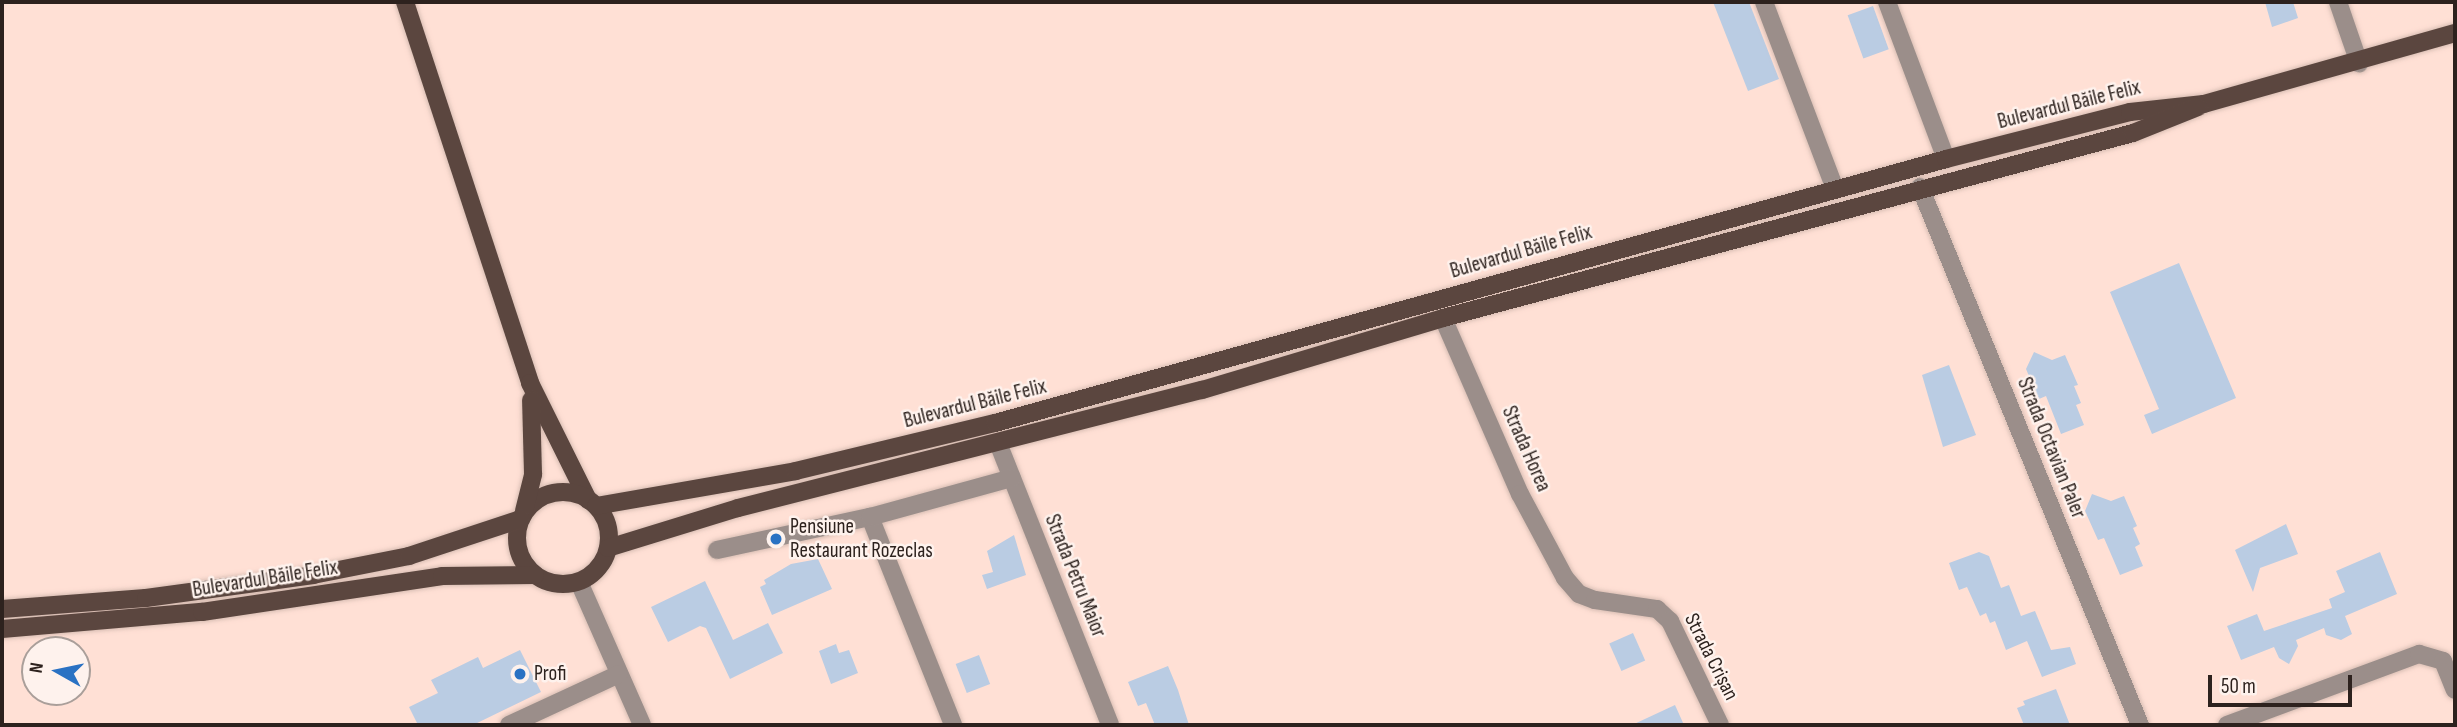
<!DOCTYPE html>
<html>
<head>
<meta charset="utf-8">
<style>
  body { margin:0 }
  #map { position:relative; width:2457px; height:727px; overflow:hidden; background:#ffe0d5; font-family:"Sofia Sans Condensed",sans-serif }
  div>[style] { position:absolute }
  .building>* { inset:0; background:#bacce3; transform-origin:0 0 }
  .roads { filter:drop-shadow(0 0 2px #d9beb4) drop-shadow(0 0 2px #d9beb4) }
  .minor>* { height:18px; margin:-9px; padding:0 9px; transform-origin:9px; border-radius:9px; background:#9b8e8a }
  .major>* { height:18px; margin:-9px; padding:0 9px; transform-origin:9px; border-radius:9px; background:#5b463f }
  .major>.ring { margin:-9px; padding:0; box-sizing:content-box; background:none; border:18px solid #5b463f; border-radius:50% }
  .dots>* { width:19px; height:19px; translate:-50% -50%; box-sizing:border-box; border:4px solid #fef2ed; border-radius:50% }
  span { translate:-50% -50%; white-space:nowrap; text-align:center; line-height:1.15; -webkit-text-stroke:5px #fef2ed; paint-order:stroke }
  .street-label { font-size:21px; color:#2d221e }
  .poi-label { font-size:21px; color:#2d221e }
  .left { translate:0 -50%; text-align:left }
  .frame { position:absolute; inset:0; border:4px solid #2d221e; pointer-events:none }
  .north { position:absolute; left:21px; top:636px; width:70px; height:70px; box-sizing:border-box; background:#fef2ed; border:2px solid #aa9f9a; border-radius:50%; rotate:279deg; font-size:19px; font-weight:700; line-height:28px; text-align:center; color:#2d221e }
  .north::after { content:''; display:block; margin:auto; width:24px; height:32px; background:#2a72c3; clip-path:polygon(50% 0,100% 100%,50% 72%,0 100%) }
  .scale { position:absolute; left:2208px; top:675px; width:144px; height:32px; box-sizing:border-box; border:4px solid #2d221e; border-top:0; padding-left:9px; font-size:21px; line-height:24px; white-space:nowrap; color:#2d221e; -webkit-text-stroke:5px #fef2ed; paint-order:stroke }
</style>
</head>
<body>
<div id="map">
  <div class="building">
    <i style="clip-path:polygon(1713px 2px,1749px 2px,1779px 79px,1748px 91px)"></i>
    <i style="clip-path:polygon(2265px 2px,2293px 2px,2298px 18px,2272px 27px)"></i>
    <i style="left:1873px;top:6px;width:46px;height:27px;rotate:70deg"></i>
    <i style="clip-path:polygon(2179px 263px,2236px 398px,2152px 434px,2144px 415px,2159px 409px,2110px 292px)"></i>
    <i style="clip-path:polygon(2034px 352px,2052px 360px,2065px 355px,2078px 385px,2074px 386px,2081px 403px,2076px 405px,2084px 425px,2061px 434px,2046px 396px,2039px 399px,2026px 369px)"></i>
    <i style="clip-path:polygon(1949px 365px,1976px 435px,1943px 447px,1922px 375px)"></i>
    <i style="clip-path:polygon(2092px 494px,2111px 501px,2124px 496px,2137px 526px,2133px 528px,2140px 544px,2135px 547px,2143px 566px,2120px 575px,2104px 538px,2098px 540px,2085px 511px)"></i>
    <i style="clip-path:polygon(2286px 524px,2298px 554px,2260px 568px,2253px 592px,2235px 550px)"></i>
    <i style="clip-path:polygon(1014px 535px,1026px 575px,987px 589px,982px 575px,993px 572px,987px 551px)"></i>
    <i style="clip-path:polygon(1979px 552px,1989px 556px,2001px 588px,2009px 585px,2021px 616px,2035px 611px,2051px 650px,2070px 647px,2076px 664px,2042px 677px,2027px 641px,2006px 650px,1995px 621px,1990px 623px,1986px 613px,1980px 616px,1967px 587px,1959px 590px,1949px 563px)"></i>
    <i style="clip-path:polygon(2380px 552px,2397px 594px,2345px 616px,2352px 634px,2341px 640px,2326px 635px,2324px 628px,2296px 640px,2298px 646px,2289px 664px,2279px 658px,2274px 647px,2241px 660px,2227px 626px,2257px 614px,2264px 631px,2332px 608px,2329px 599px,2345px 592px,2336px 571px)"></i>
    <i style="clip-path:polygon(818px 559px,832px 589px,772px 615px,760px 587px,766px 584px,764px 580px,791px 564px)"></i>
    <i style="clip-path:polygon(705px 581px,733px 640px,768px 623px,783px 653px,730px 679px,706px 628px,700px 626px,668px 642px,651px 607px)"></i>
    <i style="left:1633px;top:633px;width:30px;height:26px;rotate:66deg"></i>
    <i style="clip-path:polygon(836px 644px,839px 653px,849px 650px,858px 673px,831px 684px,819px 651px)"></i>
    <i style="clip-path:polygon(520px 650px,541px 692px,473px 725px,418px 725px,409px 707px,438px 693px,431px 680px,478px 657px,483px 668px)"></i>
    <i style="left:979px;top:655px;width:31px;height:25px;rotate:69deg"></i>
    <i style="clip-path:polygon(1168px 666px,1178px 690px,1189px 725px,1155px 725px,1146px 703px,1138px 706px,1128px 682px)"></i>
    <i style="clip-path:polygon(2056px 689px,2070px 725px,2024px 725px,2017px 708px,2025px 705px,2023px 701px)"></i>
    <i style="clip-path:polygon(1675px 705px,1684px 725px,1632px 725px)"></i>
  </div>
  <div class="roads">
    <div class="minor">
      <i style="left:1764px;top:2px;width:200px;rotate:69.2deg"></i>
      <i style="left:1887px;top:2px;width:168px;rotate:69.4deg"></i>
      <i style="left:2338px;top:2px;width:65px;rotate:71deg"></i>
      <i style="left:1920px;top:187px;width:581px;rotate:67.76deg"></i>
      <i style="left:1443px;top:318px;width:192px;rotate:66.4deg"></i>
      <i style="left:1520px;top:494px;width:95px;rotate:61.8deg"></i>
      <i style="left:1565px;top:578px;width:21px;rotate:49deg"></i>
      <i style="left:1579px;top:594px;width:17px;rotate:21deg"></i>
      <i style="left:1595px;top:600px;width:63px;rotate:8.3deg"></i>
      <i style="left:1657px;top:609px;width:18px;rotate:43deg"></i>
      <i style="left:1670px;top:621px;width:115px;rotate:64.3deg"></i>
      <i style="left:998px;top:443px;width:303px;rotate:68.3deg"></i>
      <i style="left:870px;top:517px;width:224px;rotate:68.2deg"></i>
      <i style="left:717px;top:550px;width:157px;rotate:-12.2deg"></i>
      <i style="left:870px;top:517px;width:147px;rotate:-15.4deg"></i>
      <i style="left:579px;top:582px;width:156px;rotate:66.2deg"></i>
      <i style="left:509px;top:725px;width:121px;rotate:-24.9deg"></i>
      <i style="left:2227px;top:725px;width:205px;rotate:-20.3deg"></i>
      <i style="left:2419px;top:654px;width:25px;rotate:16deg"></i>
      <i style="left:2443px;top:661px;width:31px;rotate:68deg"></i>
    </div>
    <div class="major">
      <i style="left:405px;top:2px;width:401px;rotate:71.8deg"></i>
      <i style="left:530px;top:383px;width:131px;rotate:63.6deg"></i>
      <i class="ring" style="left:517px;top:492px;width:74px;height:74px"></i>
      <i style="left:596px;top:506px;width:203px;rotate:-9.9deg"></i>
      <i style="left:796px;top:471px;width:205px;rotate:-13.6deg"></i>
      <i style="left:995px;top:423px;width:987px;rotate:-15.51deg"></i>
      <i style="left:1946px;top:159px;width:190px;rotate:-14.3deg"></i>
      <i style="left:2130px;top:112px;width:74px;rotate:-6.2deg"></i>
      <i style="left:2204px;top:104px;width:261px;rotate:-15.8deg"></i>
      <i style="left:524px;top:511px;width:38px;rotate:-76deg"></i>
      <i style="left:533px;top:474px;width:74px;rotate:-91.5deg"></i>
      <i style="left:608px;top:548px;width:136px;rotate:-17.1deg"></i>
      <i style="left:738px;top:508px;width:479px;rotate:-14.3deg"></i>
      <i style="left:1202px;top:390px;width:252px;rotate:-16.6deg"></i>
      <i style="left:1443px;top:318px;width:714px;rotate:-15.01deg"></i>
      <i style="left:2133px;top:133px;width:70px;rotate:-21.8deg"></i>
      <i style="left:2px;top:609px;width:144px;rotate:-4.4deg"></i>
      <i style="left:146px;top:598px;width:169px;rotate:-7.8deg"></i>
      <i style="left:313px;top:575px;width:98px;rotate:-11.2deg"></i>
      <i style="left:409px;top:556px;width:118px;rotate:-18.3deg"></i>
      <i style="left:2px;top:629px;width:201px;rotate:-4.9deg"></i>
      <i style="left:202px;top:612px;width:243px;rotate:-8.5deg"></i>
      <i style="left:442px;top:576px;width:93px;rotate:-0.6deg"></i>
    </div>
  </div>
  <div class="dots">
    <i style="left:776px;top:539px;background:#2a72c3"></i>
    <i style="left:520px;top:674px;background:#2a72c3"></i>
  </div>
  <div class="street-label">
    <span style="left:2069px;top:105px;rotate:-14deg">Bulevardul Băile Felix</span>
    <span style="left:1521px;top:252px;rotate:-16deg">Bulevardul Băile Felix</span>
    <span style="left:975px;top:404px;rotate:-14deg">Bulevardul Băile Felix</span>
    <span style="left:2051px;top:448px;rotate:68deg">Strada Octavian Paler</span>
    <span style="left:1526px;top:449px;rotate:66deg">Strada Horea</span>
    <span style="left:1075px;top:576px;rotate:68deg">Strada Petru Maior</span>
    <span style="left:265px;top:579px;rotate:-9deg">Bulevardul Băile Felix</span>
    <span style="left:1711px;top:657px;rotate:63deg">Strada Crișan</span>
  </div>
  <div class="poi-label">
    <span class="left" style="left:790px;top:539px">Pensiune<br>Restaurant Rozeclas</span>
    <span class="left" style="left:534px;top:674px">Profi</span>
  </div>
  <div class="frame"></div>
  <div class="north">N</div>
  <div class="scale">50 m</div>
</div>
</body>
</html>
